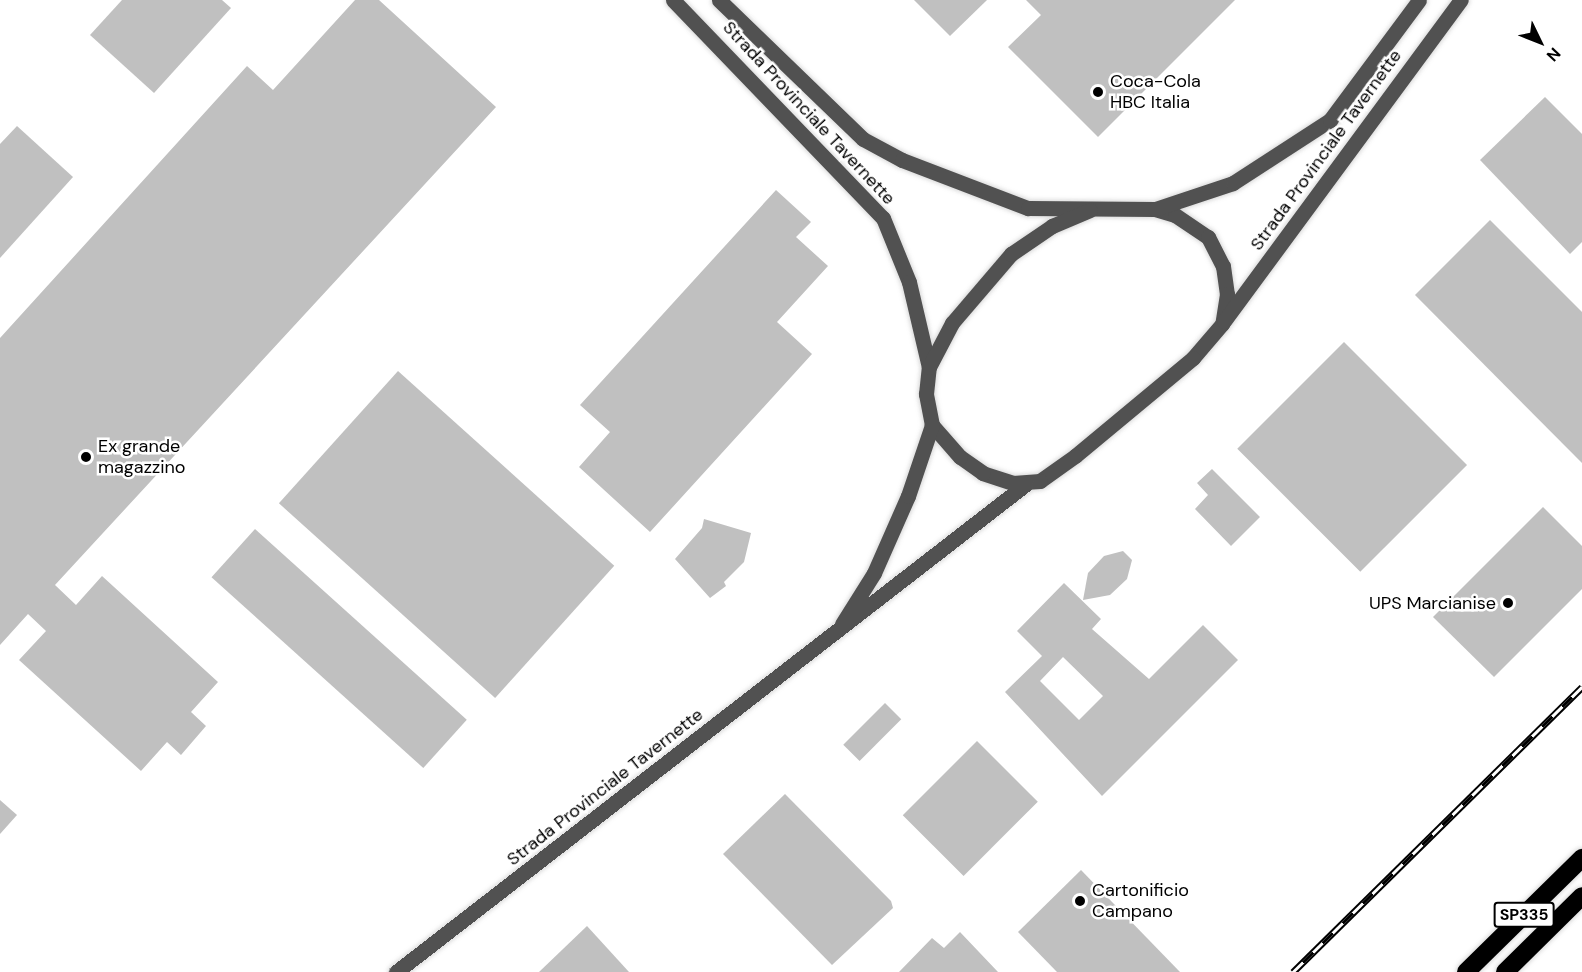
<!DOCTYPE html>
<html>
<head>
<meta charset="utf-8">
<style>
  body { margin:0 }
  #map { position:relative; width:1582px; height:972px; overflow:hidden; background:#fff; font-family:"DM Sans",sans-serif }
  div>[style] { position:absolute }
  .building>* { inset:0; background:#c0c0c0; transform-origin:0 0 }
  .roads { filter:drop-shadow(0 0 2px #dbdbdb) drop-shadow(0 0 2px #dbdbdb) }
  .minor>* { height:15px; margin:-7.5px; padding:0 7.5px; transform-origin:7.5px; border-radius:7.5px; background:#515151 }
  .highway>* { height:18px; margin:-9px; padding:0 9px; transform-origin:9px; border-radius:9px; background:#000 }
  .rail>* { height:7px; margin-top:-3.5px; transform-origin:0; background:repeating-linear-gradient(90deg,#fff 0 14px,#000 0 28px); box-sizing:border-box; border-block:2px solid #000 }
  .dots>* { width:16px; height:16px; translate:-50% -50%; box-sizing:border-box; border:3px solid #fff; border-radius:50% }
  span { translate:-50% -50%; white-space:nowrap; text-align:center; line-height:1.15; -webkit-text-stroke:5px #fff; paint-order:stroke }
  .shield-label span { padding:2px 4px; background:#fff; border:2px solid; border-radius:4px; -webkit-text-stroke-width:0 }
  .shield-label { font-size:16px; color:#000; font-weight:700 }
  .poi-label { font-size:18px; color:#000 }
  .left { translate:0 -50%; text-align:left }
  .right { translate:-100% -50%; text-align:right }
  .street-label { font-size:18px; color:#000 }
  .north { position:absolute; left:1510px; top:12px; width:60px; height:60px; -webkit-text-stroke:4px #fff; paint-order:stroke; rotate:133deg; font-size:16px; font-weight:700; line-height:24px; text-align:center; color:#000 }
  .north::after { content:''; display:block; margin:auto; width:21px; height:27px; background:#000; clip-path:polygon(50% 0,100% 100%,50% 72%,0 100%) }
</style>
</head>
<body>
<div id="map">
  <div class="building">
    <i style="clip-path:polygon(122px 0,222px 0,231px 8px,154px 93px,90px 35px)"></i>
    <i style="clip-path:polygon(355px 0,379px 0,496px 107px,55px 585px,76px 605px,102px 576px,218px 682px,191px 712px,206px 726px,181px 755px,167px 742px,141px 771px,19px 660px,46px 631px,28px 614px,0 645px,0 338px,247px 66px,273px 90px)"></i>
    <i style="clip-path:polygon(914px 0,987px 0,950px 36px)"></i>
    <i style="clip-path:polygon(1026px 0,1235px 0,1098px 137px,1008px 47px,1041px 15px)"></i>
    <i style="clip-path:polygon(1545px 97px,1582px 134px,1582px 242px,1570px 254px,1480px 160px)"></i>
    <i style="clip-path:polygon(17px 126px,73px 177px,0 258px,0 144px)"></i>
    <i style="clip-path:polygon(776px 190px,811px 222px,796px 237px,828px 266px,777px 322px,812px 354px,650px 532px,579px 467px,610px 432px,580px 405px)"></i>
    <i style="clip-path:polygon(1490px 220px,1582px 312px,1582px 463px,1415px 295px)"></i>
    <i style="left:1344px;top:342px;width:174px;height:151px;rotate:45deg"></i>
    <i style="left:398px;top:371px;width:291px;height:178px;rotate:42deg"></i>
    <i style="clip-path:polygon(1212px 469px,1260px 517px,1231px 546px,1195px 509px,1208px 495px,1197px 483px)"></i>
    <i style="clip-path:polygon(1543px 507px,1582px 546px,1582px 589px,1494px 677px,1433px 617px)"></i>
    <i style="clip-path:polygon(704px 519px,751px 533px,744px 562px,724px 582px,726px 586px,710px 598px,675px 559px,702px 528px)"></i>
    <i style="left:255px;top:529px;width:285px;height:65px;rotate:42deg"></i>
    <i style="clip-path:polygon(1123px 551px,1132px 560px,1127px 579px,1110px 595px,1083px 600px,1088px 573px,1104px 556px)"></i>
    <i style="clip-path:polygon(evenodd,1064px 583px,1101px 619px,1092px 629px,1149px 679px,1203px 625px,1238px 660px,1102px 796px,1005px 692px,1042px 656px,1017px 631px,1064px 583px,1063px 657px,1103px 696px,1079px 720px,1040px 681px,1063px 657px)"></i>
    <i style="left:885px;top:703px;width:23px;height:59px;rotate:45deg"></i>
    <i style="left:977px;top:741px;width:86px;height:105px;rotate:45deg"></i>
    <i style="clip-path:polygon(785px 794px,891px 901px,893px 908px,832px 965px,723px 854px)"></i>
    <i style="clip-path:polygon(0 800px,17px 815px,0 834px)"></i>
    <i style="clip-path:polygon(1081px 870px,1180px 972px,1057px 972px,1018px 932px)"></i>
    <i style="clip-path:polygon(587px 926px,629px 972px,539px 972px)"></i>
    <i style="clip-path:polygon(960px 932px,998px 972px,899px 972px,932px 938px,944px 948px)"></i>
  </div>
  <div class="roads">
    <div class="minor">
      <i style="left:673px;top:0;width:303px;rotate:46.1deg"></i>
      <i style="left:883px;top:218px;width:69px;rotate:67.9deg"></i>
      <i style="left:909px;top:282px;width:87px;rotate:76.8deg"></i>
      <i style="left:719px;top:0;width:200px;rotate:44deg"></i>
      <i style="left:863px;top:139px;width:44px;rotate:28.3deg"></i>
      <i style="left:902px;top:160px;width:135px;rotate:20.9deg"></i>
      <i style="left:1028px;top:208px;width:127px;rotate:0.5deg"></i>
      <i style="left:1155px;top:209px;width:21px;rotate:17deg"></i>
      <i style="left:1175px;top:215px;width:40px;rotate:34deg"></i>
      <i style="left:1208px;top:237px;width:33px;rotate:63deg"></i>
      <i style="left:1223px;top:266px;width:28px;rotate:82deg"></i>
      <i style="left:1227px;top:294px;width:30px;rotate:99deg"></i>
      <i style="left:1222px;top:324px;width:45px;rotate:130.5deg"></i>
      <i style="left:1193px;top:358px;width:153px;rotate:140.3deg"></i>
      <i style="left:1075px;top:456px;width:43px;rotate:144.5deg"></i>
      <i style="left:1040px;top:481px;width:27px;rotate:176deg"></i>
      <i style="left:1013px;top:483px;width:32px;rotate:-162deg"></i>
      <i style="left:983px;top:473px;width:28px;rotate:-145deg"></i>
      <i style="left:960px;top:457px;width:43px;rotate:-131.2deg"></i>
      <i style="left:932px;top:425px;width:32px;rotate:-101deg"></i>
      <i style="left:926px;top:394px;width:27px;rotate:-84deg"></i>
      <i style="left:929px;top:367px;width:50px;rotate:-62.4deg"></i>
      <i style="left:952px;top:323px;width:91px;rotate:-49.5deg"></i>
      <i style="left:1011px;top:254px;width:50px;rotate:-34.3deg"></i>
      <i style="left:1052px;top:226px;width:41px;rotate:-22.8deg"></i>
      <i style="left:1155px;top:209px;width:82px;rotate:-18.4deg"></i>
      <i style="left:1233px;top:183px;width:116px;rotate:-33deg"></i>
      <i style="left:1330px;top:120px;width:149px;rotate:-53.4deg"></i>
      <i style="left:1224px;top:321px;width:399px;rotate:-53.6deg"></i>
      <i style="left:842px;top:624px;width:60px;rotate:-57.9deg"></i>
      <i style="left:874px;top:573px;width:84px;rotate:-66.2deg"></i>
      <i style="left:908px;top:496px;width:75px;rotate:-71.3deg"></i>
      <i style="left:396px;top:972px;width:797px;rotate:-37.76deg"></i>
    </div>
    <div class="highway">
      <i style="left:1466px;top:972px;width:163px;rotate:-44.5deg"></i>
      <i style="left:1505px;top:972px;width:108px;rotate:-44.6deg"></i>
    </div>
  </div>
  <div class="rail">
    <i style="left:1293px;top:972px;width:406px;rotate:-44.6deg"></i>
  </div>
  <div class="dots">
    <i style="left:1098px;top:92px;background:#000"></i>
    <i style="left:86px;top:457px;background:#000"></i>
    <i style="left:1508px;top:603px;background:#000"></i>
    <i style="left:1080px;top:901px;background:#000"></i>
  </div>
  <div class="shield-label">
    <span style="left:1524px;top:915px">SP335</span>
  </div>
  <div class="poi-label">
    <span class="left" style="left:1110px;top:92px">Coca-Cola<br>HBC Italia</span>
    <span class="left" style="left:98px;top:457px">Ex grande<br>magazzino</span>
    <span class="right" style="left:1496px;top:603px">UPS Marcianise</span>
    <span class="left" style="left:1092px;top:901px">Cartonificio<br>Campano</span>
  </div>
  <div class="street-label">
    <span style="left:809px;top:113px;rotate:47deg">Strada Provinciale Tavernette</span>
    <span style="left:1326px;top:150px;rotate:-54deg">Strada Provinciale Tavernette</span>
    <span style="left:605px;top:787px;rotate:-38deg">Strada Provinciale Tavernette</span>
  </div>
  <div class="north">N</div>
</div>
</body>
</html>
